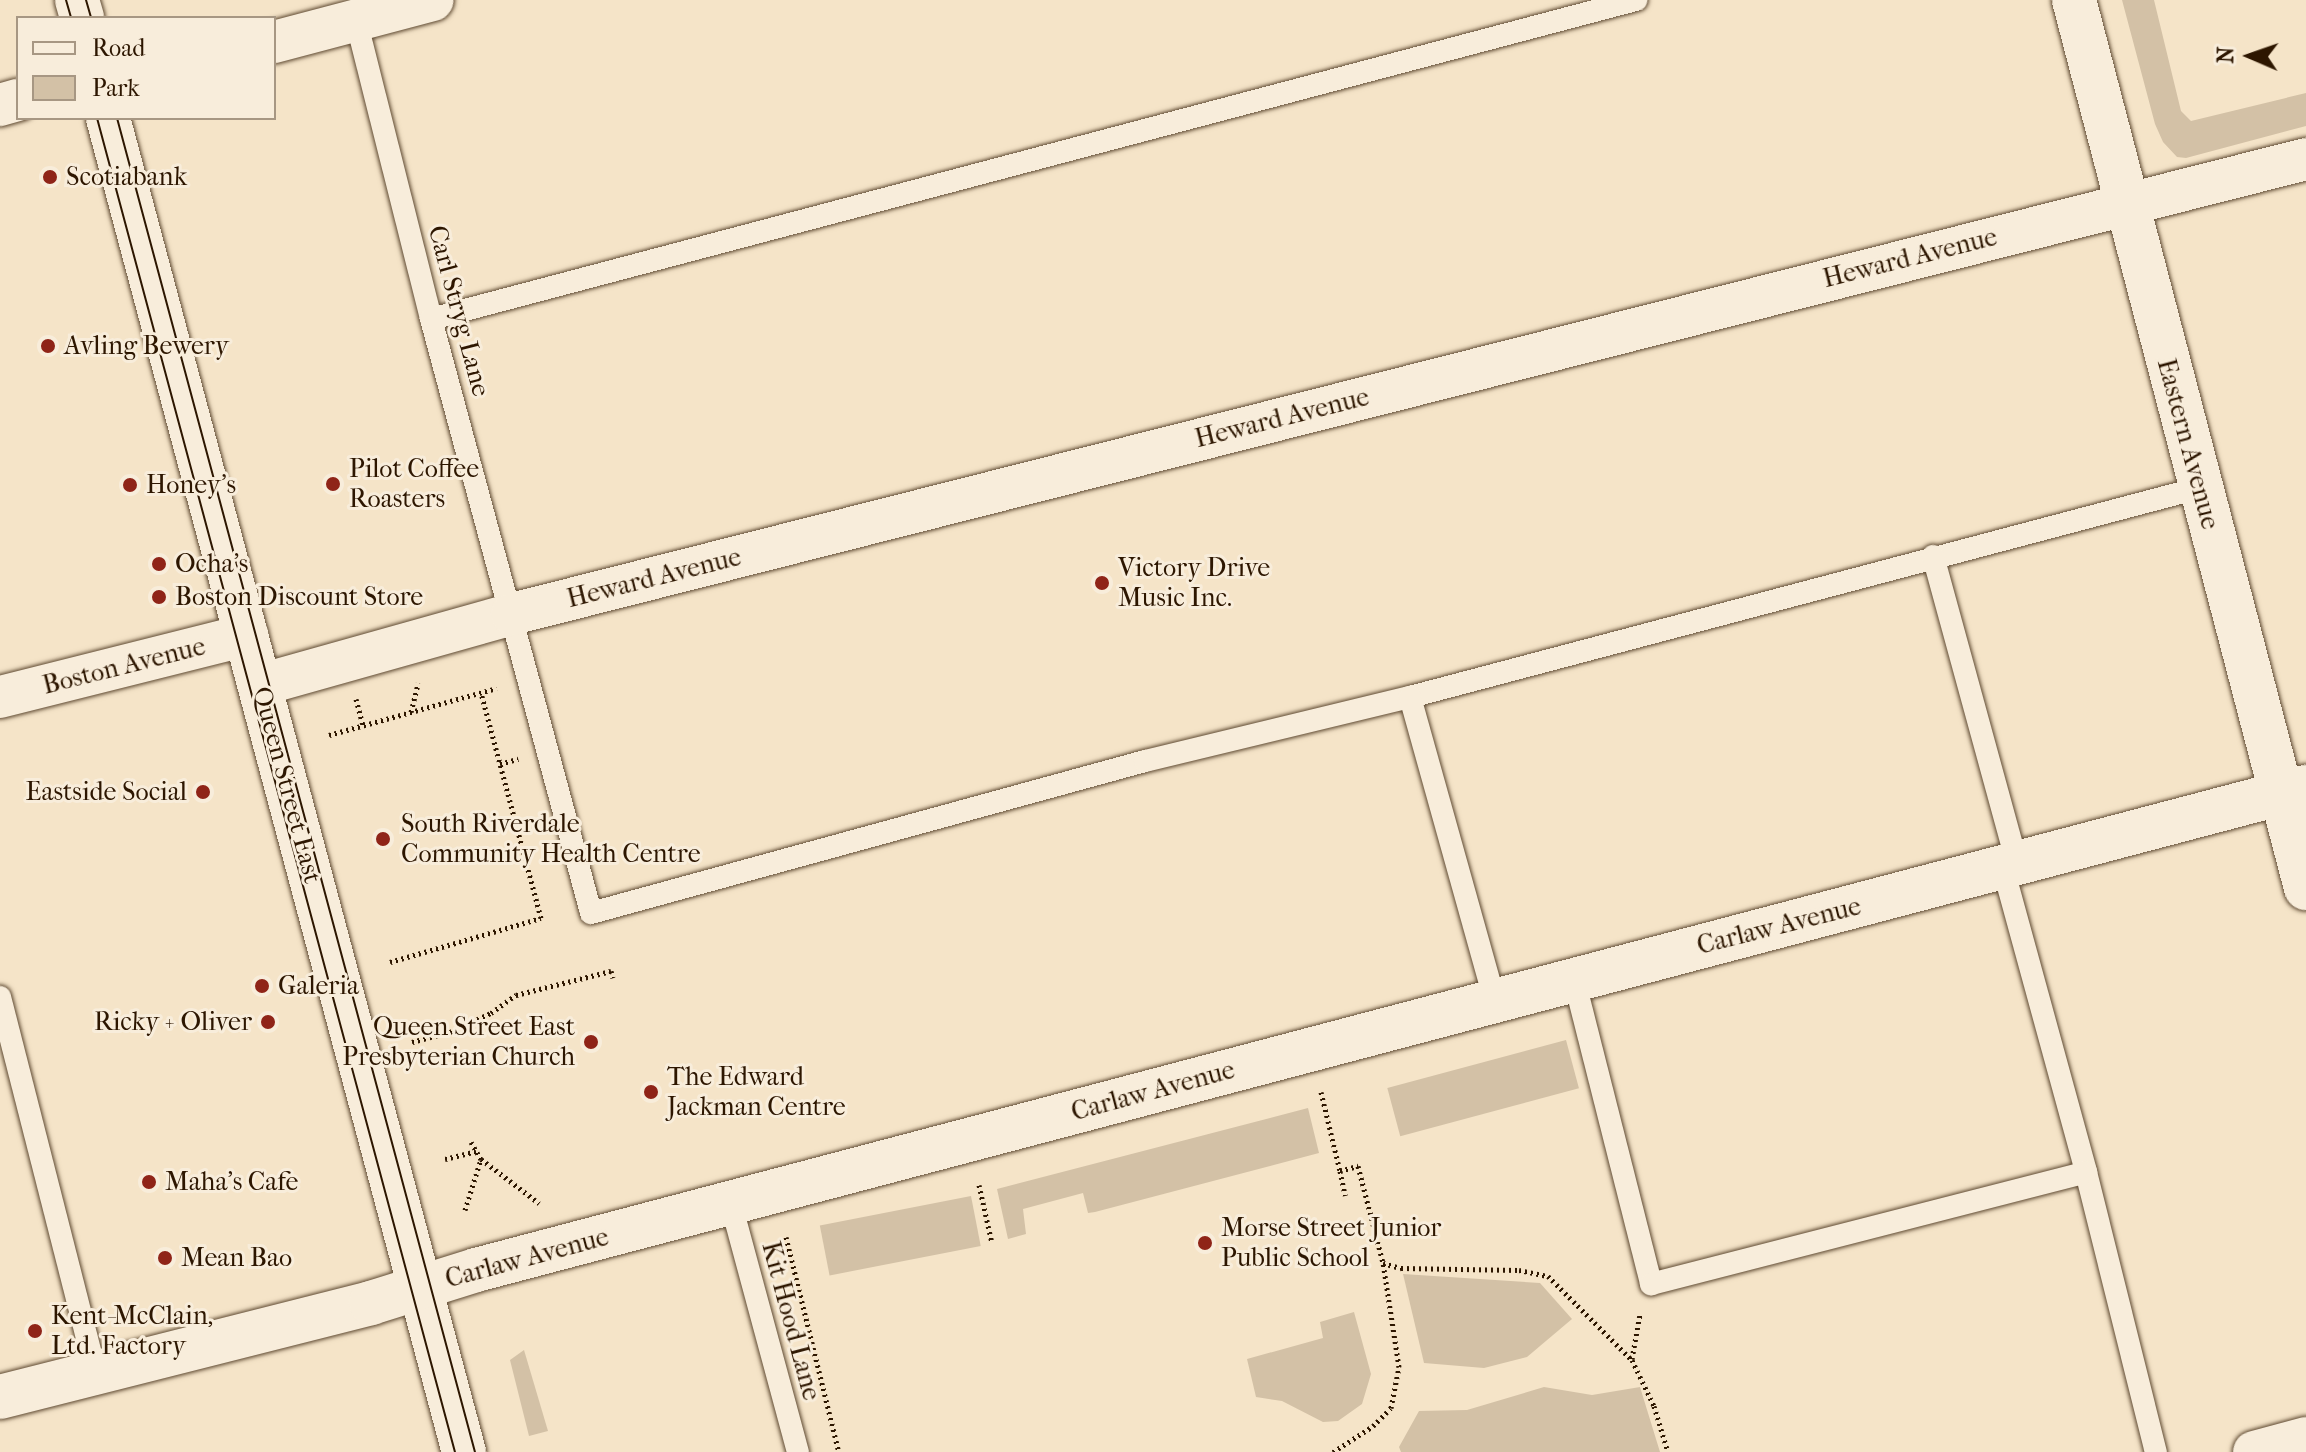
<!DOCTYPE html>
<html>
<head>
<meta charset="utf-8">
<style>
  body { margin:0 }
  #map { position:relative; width:2306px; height:1452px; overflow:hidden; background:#f5e4c8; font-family:"IM FELL French Canon",serif }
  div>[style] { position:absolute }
  .green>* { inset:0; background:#d3c1a6; transform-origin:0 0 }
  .path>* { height:5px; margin-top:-2.5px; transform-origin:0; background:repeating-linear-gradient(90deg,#2d1600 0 2px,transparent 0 6px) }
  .roads { filter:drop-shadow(0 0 2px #5f4a32) drop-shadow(0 0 2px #5f4a32) }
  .service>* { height:22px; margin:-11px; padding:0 11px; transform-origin:11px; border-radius:11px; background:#f8eddb }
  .minor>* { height:42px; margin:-21px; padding:0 21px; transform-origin:21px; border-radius:21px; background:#f8eddb }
  .secondary>* { height:44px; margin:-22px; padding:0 22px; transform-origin:22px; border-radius:22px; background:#f8eddb }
  .tram>* { height:2px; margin:-1px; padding:0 1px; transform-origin:1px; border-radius:1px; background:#2d1600 }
  .dots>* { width:22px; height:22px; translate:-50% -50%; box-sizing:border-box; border:4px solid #f8eddb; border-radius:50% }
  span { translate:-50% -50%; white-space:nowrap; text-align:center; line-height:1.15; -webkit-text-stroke:6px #f8eddb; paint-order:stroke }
  .poi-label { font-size:26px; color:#2d1600 }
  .left { translate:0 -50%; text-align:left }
  .right { translate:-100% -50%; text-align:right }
  .street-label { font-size:26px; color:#2d1600 }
  .legend { position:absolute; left:16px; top:16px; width:260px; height:104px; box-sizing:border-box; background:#f8eddb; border:2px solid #a79783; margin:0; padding:10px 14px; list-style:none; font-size:24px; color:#2d1600 }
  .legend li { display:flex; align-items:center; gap:16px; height:40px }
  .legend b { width:40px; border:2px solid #a79783 }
  .north { position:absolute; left:2210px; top:16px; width:80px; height:80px; -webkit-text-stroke:6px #f8eddb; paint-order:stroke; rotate:272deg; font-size:22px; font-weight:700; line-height:32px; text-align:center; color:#2d1600 }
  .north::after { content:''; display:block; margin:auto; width:28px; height:36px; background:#2d1600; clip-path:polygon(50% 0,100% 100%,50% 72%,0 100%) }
</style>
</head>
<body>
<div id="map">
  <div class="green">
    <i style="clip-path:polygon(2122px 0,2154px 0,2181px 111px,2191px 121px,2306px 93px,2306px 126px,2186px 158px,2177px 157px,2163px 142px,2155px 124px)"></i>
    <i style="left:1566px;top:1040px;width:50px;height:185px;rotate:75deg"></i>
    <i style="clip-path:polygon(1308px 1108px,1319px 1153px,1095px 1212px,1088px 1213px,1083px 1193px,1023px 1209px,1026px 1234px,1008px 1239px,997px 1189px)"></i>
    <i style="left:971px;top:1196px;width:51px;height:154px;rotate:79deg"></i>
    <i style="clip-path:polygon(1403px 1274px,1540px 1283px,1572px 1319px,1527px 1357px,1484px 1368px,1424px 1363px)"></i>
    <i style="clip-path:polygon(1354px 1312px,1371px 1374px,1362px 1404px,1338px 1421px,1323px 1422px,1282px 1401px,1256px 1397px,1247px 1359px,1323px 1338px,1320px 1322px)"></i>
    <i style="clip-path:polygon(524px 1350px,548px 1431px,529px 1436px,510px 1360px)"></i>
    <i style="clip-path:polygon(1544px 1387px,1592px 1395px,1640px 1387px,1660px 1452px,1401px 1452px,1399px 1447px,1419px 1411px,1467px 1410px)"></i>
  </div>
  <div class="path">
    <i style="left:356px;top:699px;width:28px;rotate:75deg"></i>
    <i style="left:411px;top:712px;width:30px;rotate:-76deg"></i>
    <i style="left:329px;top:735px;width:174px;rotate:-15.6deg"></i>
    <i style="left:500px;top:764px;width:19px;rotate:-16deg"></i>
    <i style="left:390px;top:962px;width:157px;rotate:-16.2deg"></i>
    <i style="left:541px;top:918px;width:233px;rotate:-104.9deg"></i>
    <i style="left:412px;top:1042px;width:39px;rotate:-15deg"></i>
    <i style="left:450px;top:1032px;width:45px;rotate:-24.9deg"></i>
    <i style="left:491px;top:1013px;width:31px;rotate:-36deg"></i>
    <i style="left:516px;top:995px;width:98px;rotate:-14.2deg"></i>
    <i style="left:611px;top:971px;width:7px;rotate:74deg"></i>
    <i style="left:1321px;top:1092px;width:81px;rotate:76.5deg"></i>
    <i style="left:1340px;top:1171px;width:19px;rotate:-16deg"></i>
    <i style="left:1358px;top:1166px;width:100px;rotate:75.5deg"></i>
    <i style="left:1383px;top:1263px;width:19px;rotate:16deg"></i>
    <i style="left:1401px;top:1268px;width:118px;rotate:1deg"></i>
    <i style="left:1519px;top:1270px;width:30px;rotate:12deg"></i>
    <i style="left:1548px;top:1276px;width:119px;rotate:45deg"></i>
    <i style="left:1632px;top:1360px;width:51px;rotate:64.4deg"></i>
    <i style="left:1654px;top:1406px;width:48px;rotate:73.1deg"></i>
    <i style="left:471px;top:1142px;width:20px;rotate:60deg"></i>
    <i style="left:481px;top:1159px;width:73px;rotate:37.2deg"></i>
    <i style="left:445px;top:1159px;width:32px;rotate:-14deg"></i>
    <i style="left:1340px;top:1171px;width:25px;rotate:78deg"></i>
    <i style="left:979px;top:1185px;width:59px;rotate:77.4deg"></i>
    <i style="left:465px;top:1210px;width:53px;rotate:-72.6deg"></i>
    <i style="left:786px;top:1237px;width:221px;rotate:76.2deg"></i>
    <i style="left:1632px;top:1359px;width:46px;rotate:-79.9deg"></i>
    <i style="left:1333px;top:1452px;width:48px;rotate:-33deg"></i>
    <i style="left:1373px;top:1426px;width:25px;rotate:-45deg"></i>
    <i style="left:1391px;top:1408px;width:42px;rotate:-79deg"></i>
    <i style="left:1399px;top:1367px;width:105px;rotate:-98.7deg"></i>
  </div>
  <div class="roads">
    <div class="service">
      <i style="left:356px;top:20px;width:308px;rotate:75.9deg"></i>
      <i style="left:431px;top:319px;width:615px;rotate:74.92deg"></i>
      <i style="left:591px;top:913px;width:574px;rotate:-15.34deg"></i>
      <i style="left:1145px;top:761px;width:273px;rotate:-13.6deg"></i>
      <i style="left:1410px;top:697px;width:816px;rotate:-14.84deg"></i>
      <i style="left:431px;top:319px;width:1247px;rotate:-14.83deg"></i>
      <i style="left:1933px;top:556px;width:319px;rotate:74.7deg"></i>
      <i style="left:1410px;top:697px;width:316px;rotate:74.4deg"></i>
      <i style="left:2003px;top:868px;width:315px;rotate:74.7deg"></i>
      <i style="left:2086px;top:1172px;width:289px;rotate:76deg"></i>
      <i style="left:1574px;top:979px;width:315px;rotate:75.8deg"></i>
      <i style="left:1651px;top:1284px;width:449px;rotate:-14.4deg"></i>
      <i style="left:0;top:997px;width:388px;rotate:75.7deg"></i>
      <i style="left:731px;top:1204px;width:257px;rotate:74.9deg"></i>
    </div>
    <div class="minor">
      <i style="left:274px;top:42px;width:164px;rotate:-14.8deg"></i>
      <i style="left:0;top:105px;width:19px;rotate:-16deg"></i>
      <i style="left:260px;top:685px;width:262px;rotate:-15.7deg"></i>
      <i style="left:512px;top:614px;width:1851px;rotate:-14.23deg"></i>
      <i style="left:0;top:697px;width:255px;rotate:-14.1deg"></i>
      <i style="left:2254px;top:1452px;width:54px;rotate:-15.1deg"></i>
    </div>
    <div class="secondary">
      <i style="left:77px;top:0;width:19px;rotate:74deg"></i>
      <i style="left:2074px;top:0;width:918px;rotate:75.36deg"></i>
      <i style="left:108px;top:118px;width:1381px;rotate:75.06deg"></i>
      <i style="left:0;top:1397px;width:383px;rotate:-14.2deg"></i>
      <i style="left:371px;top:1303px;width:110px;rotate:-17.4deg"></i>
      <i style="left:476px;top:1270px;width:1893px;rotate:-14.79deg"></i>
    </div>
  </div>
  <div class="tram">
    <i style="left:66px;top:0;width:19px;rotate:74deg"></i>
    <i style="left:86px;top:0;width:19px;rotate:74deg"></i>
    <i style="left:97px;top:118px;width:1381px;rotate:74.98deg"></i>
    <i style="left:117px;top:118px;width:1381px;rotate:74.98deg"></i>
  </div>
  <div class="dots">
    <i style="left:50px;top:177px;background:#8f2418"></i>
    <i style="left:48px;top:346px;background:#8f2418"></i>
    <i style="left:333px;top:484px;background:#8f2418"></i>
    <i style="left:130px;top:485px;background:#8f2418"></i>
    <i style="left:159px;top:564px;background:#8f2418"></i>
    <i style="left:1102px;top:583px;background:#8f2418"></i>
    <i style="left:159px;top:597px;background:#8f2418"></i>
    <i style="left:203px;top:792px;background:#8f2418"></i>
    <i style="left:383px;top:839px;background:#8f2418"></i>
    <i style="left:262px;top:986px;background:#8f2418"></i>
    <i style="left:268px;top:1022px;background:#8f2418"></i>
    <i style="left:591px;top:1042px;background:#8f2418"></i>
    <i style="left:651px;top:1092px;background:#8f2418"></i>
    <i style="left:149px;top:1182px;background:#8f2418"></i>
    <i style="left:1205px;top:1243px;background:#8f2418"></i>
    <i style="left:165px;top:1258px;background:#8f2418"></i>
    <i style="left:35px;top:1331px;background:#8f2418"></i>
  </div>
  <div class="poi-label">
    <span class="left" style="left:66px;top:177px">Scotiabank</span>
    <span class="left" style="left:64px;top:346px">Avling Bewery</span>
    <span class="left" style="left:349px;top:484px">Pilot Coffee<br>Roasters</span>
    <span class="left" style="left:146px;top:485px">Honey's</span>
    <span class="left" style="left:175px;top:564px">Ocha's</span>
    <span class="left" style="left:1118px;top:583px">Victory Drive<br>Music Inc.</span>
    <span class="left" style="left:175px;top:597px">Boston Discount Store</span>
    <span class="right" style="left:187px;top:792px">Eastside Social</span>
    <span class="left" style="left:401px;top:839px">South Riverdale<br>Community Health Centre</span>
    <span class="left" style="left:278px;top:986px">Galeria</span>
    <span class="right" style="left:252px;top:1022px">Ricky + Oliver</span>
    <span class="right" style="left:575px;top:1042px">Queen Street East<br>Presbyterian Church</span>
    <span class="left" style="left:667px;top:1092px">The Edward<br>Jackman Centre</span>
    <span class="left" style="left:165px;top:1182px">Maha’s Cafe</span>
    <span class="left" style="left:1221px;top:1243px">Morse Street Junior<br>Public School</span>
    <span class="left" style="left:181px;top:1258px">Mean Bao</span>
    <span class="left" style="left:51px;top:1331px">Kent-McClain,<br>Ltd. Factory</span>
  </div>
  <div class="street-label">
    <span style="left:1910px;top:258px;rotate:-14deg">Heward Avenue</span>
    <span style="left:459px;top:311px;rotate:75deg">Carl Stryg Lane</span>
    <span style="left:1282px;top:418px;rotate:-14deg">Heward Avenue</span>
    <span style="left:2188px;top:444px;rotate:75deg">Eastern Avenue</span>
    <span style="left:654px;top:578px;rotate:-14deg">Heward Avenue</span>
    <span style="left:124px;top:666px;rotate:-14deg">Boston Avenue</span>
    <span style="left:287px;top:785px;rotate:75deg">Queen Street East</span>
    <span style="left:1779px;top:926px;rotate:-14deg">Carlaw Avenue</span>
    <span style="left:1153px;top:1091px;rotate:-15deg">Carlaw Avenue</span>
    <span style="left:527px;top:1258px;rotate:-15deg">Carlaw Avenue</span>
    <span style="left:791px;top:1321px;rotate:75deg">Kit Hood Lane</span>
  </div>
  <ul class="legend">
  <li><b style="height:10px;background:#f8eddb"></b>Road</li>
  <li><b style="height:22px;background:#d3c1a6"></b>Park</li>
  </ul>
  <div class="north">N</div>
</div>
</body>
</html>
